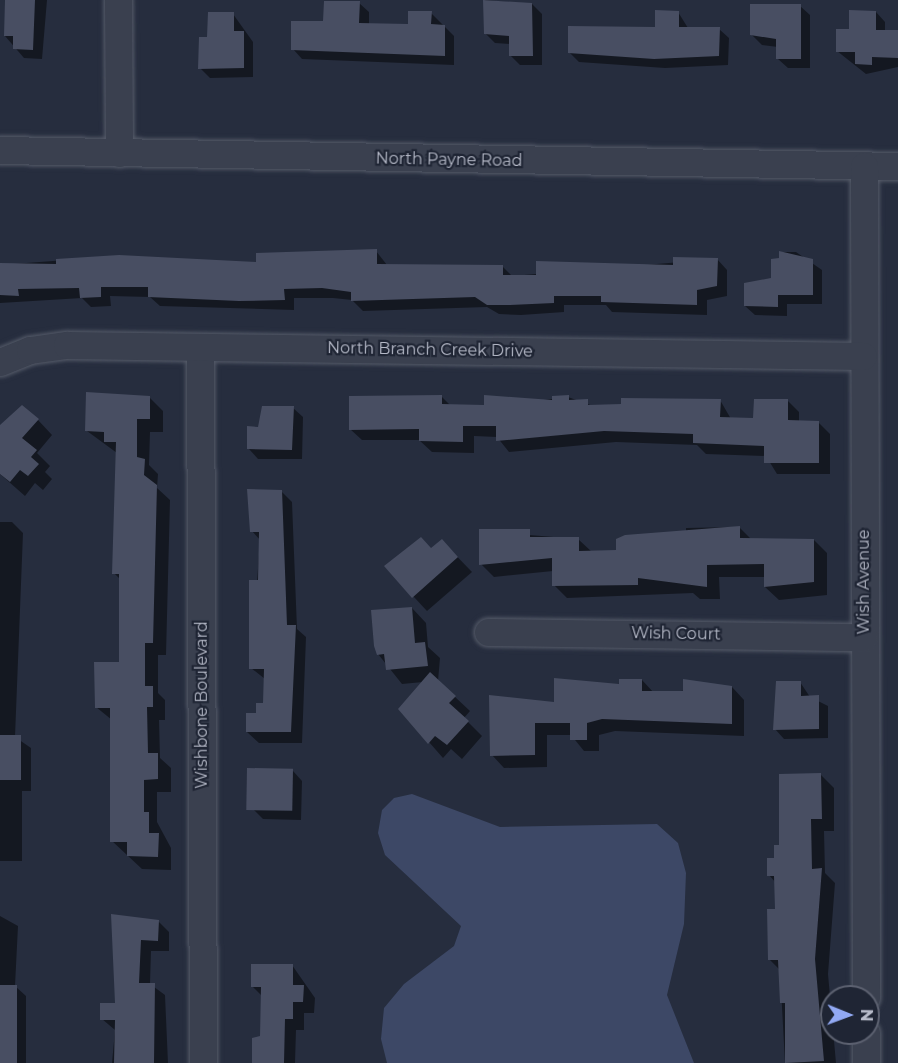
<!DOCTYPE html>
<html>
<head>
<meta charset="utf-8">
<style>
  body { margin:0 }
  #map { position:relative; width:898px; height:1063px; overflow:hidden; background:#262d3e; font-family:Montserrat,sans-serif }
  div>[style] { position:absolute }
  .water>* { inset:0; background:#3d4866 }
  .shadow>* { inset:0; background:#0007 }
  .building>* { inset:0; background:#484e62; transform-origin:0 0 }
  .roads { filter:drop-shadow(0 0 2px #555b69) drop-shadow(0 0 2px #555b69) }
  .minor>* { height:27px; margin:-13.5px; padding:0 13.5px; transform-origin:13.5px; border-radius:13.5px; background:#3a404f }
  span { translate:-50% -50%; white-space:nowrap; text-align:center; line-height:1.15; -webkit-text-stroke:4.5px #1f2534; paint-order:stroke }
  .street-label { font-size:16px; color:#b7bbc9 }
  .north { position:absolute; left:820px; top:985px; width:60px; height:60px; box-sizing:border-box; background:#1f2534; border:2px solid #5c6170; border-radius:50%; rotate:91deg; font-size:16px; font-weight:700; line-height:24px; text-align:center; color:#b7bbc9 }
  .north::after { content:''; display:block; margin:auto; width:21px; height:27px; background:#92a9f3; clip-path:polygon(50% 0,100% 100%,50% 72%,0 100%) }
</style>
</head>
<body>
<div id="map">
  <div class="water">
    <i style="clip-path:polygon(412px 794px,500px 827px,657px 824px,678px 843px,686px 873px,684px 924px,667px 995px,694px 1063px,387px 1063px,381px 1039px,384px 1008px,404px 984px,454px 946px,461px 926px,385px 855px,378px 833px,382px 810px,394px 798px)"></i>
  </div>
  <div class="shadow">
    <i style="clip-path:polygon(6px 0,47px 0,42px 59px,24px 58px,5px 36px)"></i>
    <i style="clip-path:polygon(485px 0,532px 4px,542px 14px,542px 65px,520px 65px,510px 55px,510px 44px,495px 43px,485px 33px)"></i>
    <i style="clip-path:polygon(359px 3px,369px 12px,369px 25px,409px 26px,431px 13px,454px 36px,454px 65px,302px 59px,293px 49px)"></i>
    <i style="clip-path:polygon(800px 6px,810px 15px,810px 68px,788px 68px,778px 59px,778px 47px,762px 45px,752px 35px)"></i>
    <i style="clip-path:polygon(678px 12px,688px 28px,719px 29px,729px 38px,728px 65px,665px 68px,579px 62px,569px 52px,656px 29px)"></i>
    <i style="clip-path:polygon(876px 12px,885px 22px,885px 31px,898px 32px,898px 67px,866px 74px,837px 51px,851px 31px)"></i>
    <i style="clip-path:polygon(233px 14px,253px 42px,253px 77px,210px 78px,200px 68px,209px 39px)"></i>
    <i style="clip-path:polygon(376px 251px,387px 265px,503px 267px,512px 276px,717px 259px,727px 270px,727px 296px,707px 300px,707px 315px,612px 312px,606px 305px,564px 305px,564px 312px,521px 315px,499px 314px,487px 307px,363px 311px,352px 300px,333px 298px,294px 298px,294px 310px,160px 306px,150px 297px,110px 296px,111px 306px,91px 307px,82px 298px,0 303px,0 265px,119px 256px,258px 263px)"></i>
    <i style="clip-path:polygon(781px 252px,796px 252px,822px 270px,822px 304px,787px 304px,787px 316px,755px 315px,745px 306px,773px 280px)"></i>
    <i style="clip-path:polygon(442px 397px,451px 406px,485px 407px,568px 397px,593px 406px,720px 400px,731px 419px,755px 419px,787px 400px,799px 412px,799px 422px,818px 422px,830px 434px,830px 474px,777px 474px,766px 456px,706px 454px,697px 445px,616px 442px,509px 452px,497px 437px,474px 436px,474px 453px,432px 452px,419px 440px,362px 440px,350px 429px)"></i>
    <i style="clip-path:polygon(150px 398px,163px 411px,163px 432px,150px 432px,149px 465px,158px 474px,157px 488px,170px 500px,166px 655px,158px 655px,158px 693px,165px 700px,165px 720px,159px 720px,160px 758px,171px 768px,171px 792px,157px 792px,157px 822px,171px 848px,171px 870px,142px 869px,112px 841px,112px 720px,96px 707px,120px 664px,121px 580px,114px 573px,117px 453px,87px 431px)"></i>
    <i style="clip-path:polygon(293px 408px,303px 417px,302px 459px,258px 459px,249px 449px,259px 428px)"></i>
    <i style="clip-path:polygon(38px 420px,52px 435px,37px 453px,50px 466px,45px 472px,52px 479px,43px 490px,35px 483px,25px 496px,0 474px,0 428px)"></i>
    <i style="clip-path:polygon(281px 491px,292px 502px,297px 629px,306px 637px,302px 743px,259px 743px,247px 732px,265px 704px,265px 679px,251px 668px,260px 540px,252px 531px)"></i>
    <i style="clip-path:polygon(0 522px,12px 522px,23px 533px,15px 737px,31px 748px,31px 791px,22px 791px,22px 861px,0 861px)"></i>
    <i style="clip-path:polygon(739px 527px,751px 539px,814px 540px,827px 553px,827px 595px,779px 600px,765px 587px,766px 577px,719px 577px,720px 599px,700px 599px,693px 593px,567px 598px,554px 585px,553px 571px,494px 577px,481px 564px,481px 531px,578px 539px,592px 552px,618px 552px,686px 533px,686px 528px)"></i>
    <i style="clip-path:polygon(442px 541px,472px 572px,427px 611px,413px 596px,432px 550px)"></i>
    <i style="clip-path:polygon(412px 608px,426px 623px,428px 647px,440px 658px,438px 681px,470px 711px,464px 718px,482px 736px,462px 759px,451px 749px,443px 758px,400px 709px,423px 682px,402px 684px,378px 654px)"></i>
    <i style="clip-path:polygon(642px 680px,654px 693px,732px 687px,744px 700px,744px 736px,615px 731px,599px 735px,599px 751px,584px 751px,571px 735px,547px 735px,547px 767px,504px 768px,492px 755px,555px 704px)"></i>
    <i style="clip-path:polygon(800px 682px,810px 697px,828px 706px,828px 738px,784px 739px,775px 729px)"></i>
    <i style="clip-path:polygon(248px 770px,293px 771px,302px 781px,301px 820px,263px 819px,253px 809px)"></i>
    <i style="clip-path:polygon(821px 775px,834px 788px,834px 831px,824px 831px,825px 873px,835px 883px,828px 974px,836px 1063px,785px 1063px,780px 970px,769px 959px,777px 910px,776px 883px,769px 875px)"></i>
    <i style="clip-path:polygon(0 916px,18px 926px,15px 986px,26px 996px,26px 1063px,0 1063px)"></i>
    <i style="clip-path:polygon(113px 916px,158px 921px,169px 932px,169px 951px,151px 951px,150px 984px,165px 995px,168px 1063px,112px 1063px,115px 1030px,102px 1019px,116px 1005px)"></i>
    <i style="clip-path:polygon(292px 965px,315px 998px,314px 1013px,304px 1013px,304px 1030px,296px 1030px,295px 1063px,252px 1063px,262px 1038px,262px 996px,253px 987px)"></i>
  </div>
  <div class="building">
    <i style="clip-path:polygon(5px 0,35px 0,33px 50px,13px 49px,13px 36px,4px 36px)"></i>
    <i style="clip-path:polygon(483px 0,532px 3px,533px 56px,509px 56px,509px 36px,484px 34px)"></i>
    <i style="clip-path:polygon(324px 1px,360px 1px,359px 23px,408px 24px,408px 11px,432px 11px,431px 24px,445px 25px,445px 56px,291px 50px,291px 21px,323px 21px)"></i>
    <i style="clip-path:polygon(750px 4px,801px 4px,801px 59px,776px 59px,776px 39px,750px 35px)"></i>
    <i style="clip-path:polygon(655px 10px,679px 11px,679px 27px,720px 27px,719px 56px,654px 59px,568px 53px,568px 26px,655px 27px)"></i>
    <i style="clip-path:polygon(849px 10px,876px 11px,876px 30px,898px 30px,898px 58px,872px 57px,872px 65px,855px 64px,855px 52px,836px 52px,836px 29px,849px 29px)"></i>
    <i style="clip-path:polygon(208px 12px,234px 12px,234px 31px,244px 31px,244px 68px,198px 69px,199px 37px,207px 37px)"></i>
    <i style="clip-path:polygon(377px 249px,377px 264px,503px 265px,503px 275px,536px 275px,536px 261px,673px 265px,673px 257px,718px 258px,717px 286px,697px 290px,697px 305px,601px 302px,601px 296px,554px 296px,554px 303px,510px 305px,487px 305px,475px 297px,351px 301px,351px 292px,322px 288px,284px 289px,285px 300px,239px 301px,148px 297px,148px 287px,101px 287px,101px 297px,80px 298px,79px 288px,18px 289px,19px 296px,0 295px,0 263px,56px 264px,56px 259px,119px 255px,256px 262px,256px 253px)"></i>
    <i style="clip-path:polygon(779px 251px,813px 259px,813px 295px,778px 295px,778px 307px,744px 306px,744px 283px,771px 278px,771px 259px,779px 258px)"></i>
    <i style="clip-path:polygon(86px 392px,150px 396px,150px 419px,137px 419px,137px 457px,145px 459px,144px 475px,157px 485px,153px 643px,145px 643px,145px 686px,153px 686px,153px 707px,147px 707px,148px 753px,158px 753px,158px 779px,144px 780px,144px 812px,149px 812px,149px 833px,159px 833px,158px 857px,127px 856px,127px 842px,110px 842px,110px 708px,95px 708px,94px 662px,119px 662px,119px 574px,112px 574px,116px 442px,104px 442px,104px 432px,85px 431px)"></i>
    <i style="clip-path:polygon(442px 395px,442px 404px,484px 405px,484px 395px,552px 400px,552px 396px,569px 395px,569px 400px,588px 399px,588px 405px,621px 404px,621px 398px,721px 399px,720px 417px,753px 418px,754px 399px,788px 399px,788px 420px,819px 421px,819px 463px,764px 463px,764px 446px,693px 443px,693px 434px,604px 431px,496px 441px,496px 426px,463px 426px,463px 442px,419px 441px,419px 429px,349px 430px,349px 396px)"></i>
    <i style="clip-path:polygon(22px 405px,39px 419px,22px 438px,37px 450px,31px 457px,39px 464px,28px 476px,20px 470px,10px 482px,0 474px,0 425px)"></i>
    <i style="clip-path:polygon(262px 406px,294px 406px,292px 450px,247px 449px,247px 426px,258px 427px)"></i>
    <i style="clip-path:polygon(247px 489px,282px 490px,287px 625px,296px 625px,291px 732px,246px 732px,246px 713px,256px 713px,256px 703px,263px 703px,264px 669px,249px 669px,249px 580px,258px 580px,259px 532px,250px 532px)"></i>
    <i style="clip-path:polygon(740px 526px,740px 538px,814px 539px,814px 582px,764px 587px,764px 564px,707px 565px,707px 587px,638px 578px,638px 585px,552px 586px,552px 558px,479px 565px,479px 529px,530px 529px,530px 537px,579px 537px,579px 551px,616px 550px,616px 539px,625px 535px)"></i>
    <i style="clip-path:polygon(421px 537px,431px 548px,442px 539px,458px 557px,412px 598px,384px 566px)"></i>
    <i style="clip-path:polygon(412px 607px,415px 643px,425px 642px,428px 666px,386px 670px,384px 654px,377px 655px,374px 646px,371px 610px)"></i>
    <i style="clip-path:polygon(430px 672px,456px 696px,449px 703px,469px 721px,447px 745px,435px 736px,428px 744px,398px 709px)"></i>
    <i style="clip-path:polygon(554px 678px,619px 684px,619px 679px,642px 679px,642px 691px,683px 691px,683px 679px,732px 686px,732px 724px,602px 719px,587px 723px,587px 740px,570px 740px,570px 723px,535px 723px,535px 755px,490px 756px,489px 695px,554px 702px)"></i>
    <i style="clip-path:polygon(776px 681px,801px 681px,801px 696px,819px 695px,819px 729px,773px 730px)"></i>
    <i style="left:0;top:735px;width:21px;height:45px"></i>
    <i style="left:247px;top:768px;width:46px;height:42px;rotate:1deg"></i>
    <i style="clip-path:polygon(821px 773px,822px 819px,811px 819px,812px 869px,822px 868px,815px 959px,824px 1061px,785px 1063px,785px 1003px,780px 1003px,778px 960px,768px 960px,767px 909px,775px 909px,774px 876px,767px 876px,767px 858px,774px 858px,774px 845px,779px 845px,779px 774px)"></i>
    <i style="clip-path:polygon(111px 914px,159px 920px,158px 941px,141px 940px,139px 983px,155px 983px,154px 1063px,114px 1063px,115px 1020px,100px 1020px,100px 1003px,115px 1003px)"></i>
    <i style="clip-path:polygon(251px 964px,293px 964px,293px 985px,304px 985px,303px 1002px,293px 1002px,293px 1019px,285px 1019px,284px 1063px,252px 1063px,252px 1038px,260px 1036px,261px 987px,251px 987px)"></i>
    <i style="left:0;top:985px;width:17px;height:78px"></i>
  </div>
  <div class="roads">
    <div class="minor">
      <i style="left:118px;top:0;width:153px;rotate:89.6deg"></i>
      <i style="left:0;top:150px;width:898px;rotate:1.02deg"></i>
      <i style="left:864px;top:166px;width:831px;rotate:89.86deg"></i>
      <i style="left:200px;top:347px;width:716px;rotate:89.76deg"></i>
      <i style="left:0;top:362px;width:32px;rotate:-22deg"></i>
      <i style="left:30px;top:350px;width:37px;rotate:-8deg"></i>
      <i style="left:67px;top:345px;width:796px;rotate:0.79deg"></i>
      <i style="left:488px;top:632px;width:376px;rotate:0.8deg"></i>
      <i style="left:866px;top:1033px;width:30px;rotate:90deg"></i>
    </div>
  </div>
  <div class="street-label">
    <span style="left:449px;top:160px;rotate:1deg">North Payne Road</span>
    <span style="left:430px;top:350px;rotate:1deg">North Branch Creek Drive</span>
    <span style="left:864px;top:582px;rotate:-90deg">Wish Avenue</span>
    <span style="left:676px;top:634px;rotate:1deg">Wish Court</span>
    <span style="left:202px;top:705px;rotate:-90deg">Wishbone Boulevard</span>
  </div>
  <div class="north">N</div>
</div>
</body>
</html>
